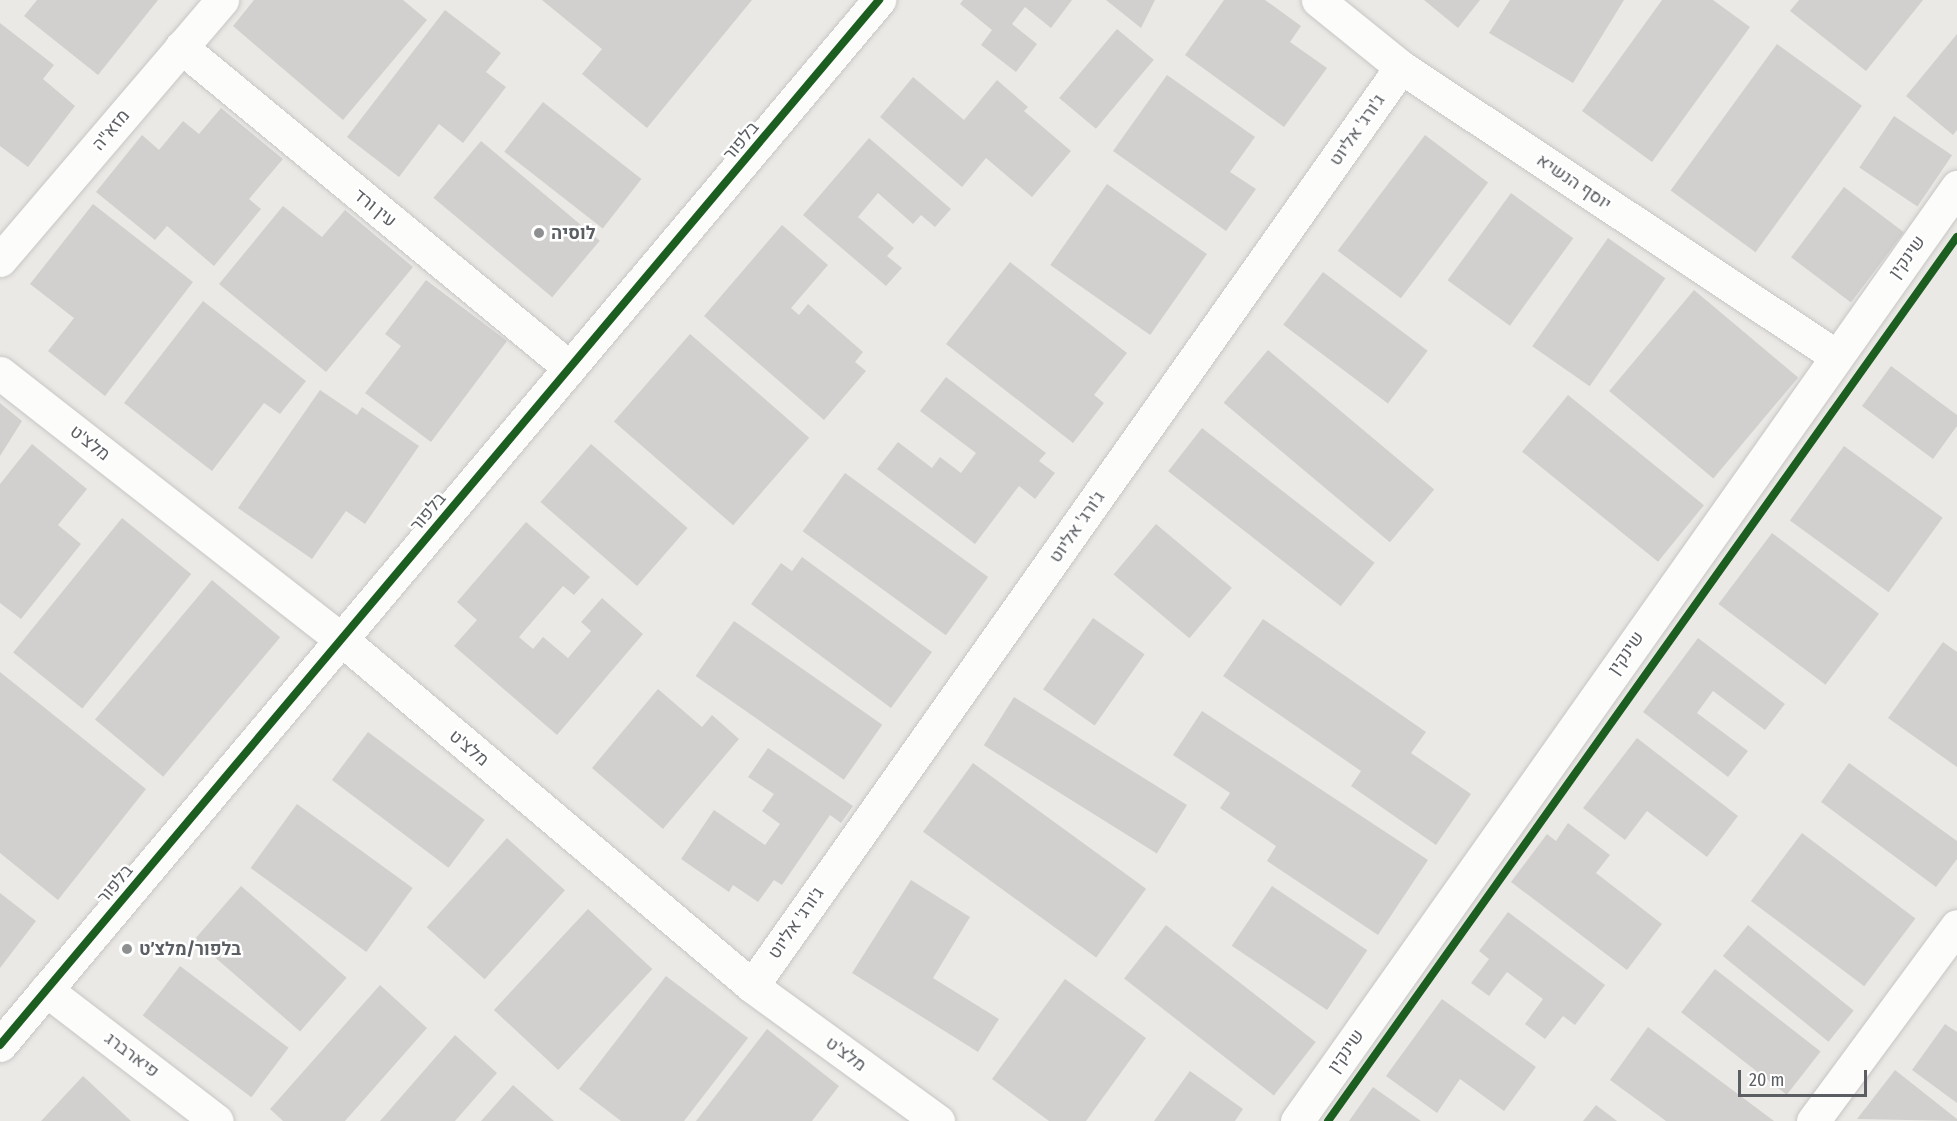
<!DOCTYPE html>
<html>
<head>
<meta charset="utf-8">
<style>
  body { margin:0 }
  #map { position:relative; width:1957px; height:1121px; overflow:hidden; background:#ebe9e5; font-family:"Fira Sans Condensed",Heebo,sans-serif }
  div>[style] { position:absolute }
  .building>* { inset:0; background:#d1d0ce; transform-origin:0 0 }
  .roads { filter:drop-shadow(0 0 2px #c7c6c6) drop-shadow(0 0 2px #c7c6c6) }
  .street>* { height:33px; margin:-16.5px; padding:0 16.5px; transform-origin:16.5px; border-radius:16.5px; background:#fcfcfb }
  .cycleway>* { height:8px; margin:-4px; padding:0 4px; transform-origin:4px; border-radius:4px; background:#1b5e20 }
  .dots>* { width:16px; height:16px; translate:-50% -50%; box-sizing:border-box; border:3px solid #fff; border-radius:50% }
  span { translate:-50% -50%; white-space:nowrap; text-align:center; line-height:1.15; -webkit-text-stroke:5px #fff; paint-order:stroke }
  .street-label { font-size:18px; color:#5b5f63 }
  .poi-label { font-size:18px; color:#5b5f63; font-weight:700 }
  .left { translate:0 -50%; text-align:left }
  .scale { position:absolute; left:1738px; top:1070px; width:129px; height:27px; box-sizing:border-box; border:3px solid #5b5f63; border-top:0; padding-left:8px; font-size:18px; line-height:21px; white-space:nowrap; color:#5b5f63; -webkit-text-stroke:4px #fff; paint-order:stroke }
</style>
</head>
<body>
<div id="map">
  <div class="building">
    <i style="clip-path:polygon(37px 0,158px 0,98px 75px,24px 16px)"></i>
    <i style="clip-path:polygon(254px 0,403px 0,427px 20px,343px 120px,233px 26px)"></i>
    <i style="clip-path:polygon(542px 0,752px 0,647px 128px,582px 74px,602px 49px)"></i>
    <i style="clip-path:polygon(963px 0,1072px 0,1051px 28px,1025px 7px,1012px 24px,1037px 44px,1016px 72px,981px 45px,992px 30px,960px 4px)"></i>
    <i style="clip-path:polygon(1106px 0,1155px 0,1141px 28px)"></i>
    <i style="clip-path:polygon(1224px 0,1265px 0,1301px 26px,1290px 42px,1327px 68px,1284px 127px,1185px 55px)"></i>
    <i style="clip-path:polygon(1424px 0,1480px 0,1458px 28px)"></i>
    <i style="clip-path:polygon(1510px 0,1624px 0,1573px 83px,1489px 33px)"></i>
    <i style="clip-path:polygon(1662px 0,1713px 0,1750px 27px,1652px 162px,1582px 111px)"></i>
    <i style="clip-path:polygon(1799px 0,1923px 0,1866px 71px,1790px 11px)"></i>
    <i style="clip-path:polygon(445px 10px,501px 53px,486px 72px,506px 87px,463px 143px,439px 124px,399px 177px,347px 137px)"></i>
    <i style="clip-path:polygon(0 23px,54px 65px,43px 79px,75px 106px,28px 167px,0 146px)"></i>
    <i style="left:1117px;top:29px;width:48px;height:90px;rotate:40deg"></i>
    <i style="clip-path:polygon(1957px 34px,1957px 130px,1953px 135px,1906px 96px)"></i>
    <i style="left:1777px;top:44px;width:105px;height:181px;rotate:36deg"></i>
    <i style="clip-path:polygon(1167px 75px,1255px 137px,1230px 172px,1256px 189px,1226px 231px,1113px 151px)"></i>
    <i style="clip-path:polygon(913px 77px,964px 120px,997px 80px,1028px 107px,1024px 111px,1071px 151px,1032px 197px,986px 158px,962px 187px,880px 117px)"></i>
    <i style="left:543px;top:102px;width:125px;height:63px;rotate:38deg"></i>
    <i style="clip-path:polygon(221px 108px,283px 159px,249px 199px,261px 209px,214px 266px,167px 226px,155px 240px,96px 192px,142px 135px,159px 150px,183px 121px,199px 134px)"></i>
    <i style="left:1894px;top:116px;width:70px;height:62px;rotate:34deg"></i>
    <i style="left:1425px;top:135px;width:79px;height:145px;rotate:37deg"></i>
    <i style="clip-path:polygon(869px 138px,951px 209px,935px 227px,921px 215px,913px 224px,878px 193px,858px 217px,894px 248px,887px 256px,902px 268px,886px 286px,803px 215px)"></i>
    <i style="left:481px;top:141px;width:155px;height:74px;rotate:40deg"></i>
    <i style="left:1107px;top:184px;width:122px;height:99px;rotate:35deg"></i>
    <i style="left:1844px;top:187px;width:75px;height:88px;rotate:37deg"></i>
    <i style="left:1511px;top:193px;width:77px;height:108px;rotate:36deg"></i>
    <i style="clip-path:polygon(93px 204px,193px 282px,105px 396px,48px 351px,74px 318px,30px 284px)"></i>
    <i style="clip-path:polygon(283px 206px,322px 237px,345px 210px,413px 267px,326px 372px,219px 284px)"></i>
    <i style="clip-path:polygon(782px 225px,828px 265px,791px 308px,799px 315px,808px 304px,863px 352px,855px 362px,866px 371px,824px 420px,704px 316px)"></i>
    <i style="left:1608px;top:238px;width:70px;height:132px;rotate:35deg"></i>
    <i style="clip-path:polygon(1010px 262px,1127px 353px,1094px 395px,1104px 403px,1073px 443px,946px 344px)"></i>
    <i style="left:1323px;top:272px;width:131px;height:66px;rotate:37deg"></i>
    <i style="clip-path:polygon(426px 280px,507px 341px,431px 442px,365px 393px,401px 346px,385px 334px)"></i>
    <i style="left:1694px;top:290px;width:136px;height:132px;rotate:40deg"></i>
    <i style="clip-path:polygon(203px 301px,306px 381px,280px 414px,264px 403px,212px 471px,124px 403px)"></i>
    <i style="left:690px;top:334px;width:158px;height:116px;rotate:41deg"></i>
    <i style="left:1268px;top:350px;width:217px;height:69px;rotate:40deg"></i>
    <i style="clip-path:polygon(1891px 366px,1957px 415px,1957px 426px,1933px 459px,1862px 406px)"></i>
    <i style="clip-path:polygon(946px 377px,1046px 453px,1039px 461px,1055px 473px,1035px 499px,1019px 486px,975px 544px,877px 469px,898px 442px,932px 468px,940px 457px,961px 473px,976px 453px,920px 411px)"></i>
    <i style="clip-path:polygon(320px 390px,357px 415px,362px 407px,419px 446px,365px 524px,346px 511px,312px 559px,238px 508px)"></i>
    <i style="left:1568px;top:395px;width:175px;height:73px;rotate:39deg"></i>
    <i style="clip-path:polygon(0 403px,22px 421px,0 456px)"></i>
    <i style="left:1202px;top:428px;width:219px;height:55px;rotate:38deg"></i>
    <i style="clip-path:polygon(32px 444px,87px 489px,58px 525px,81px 544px,21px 619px,0 603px,0 484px)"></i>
    <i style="left:591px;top:444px;width:128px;height:77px;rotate:41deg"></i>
    <i style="left:1844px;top:446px;width:122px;height:92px;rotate:36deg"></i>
    <i style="left:845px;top:473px;width:177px;height:72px;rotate:36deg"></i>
    <i style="left:122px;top:518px;width:89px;height:173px;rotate:39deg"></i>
    <i style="clip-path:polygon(526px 522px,590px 577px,574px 595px,563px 586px,519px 637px,533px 649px,543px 637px,568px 658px,591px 631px,581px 622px,602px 598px,643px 634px,557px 735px,454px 646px,477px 620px,457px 602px)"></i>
    <i style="left:1156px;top:524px;width:99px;height:66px;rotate:40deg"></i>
    <i style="left:1772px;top:533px;width:134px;height:89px;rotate:37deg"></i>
    <i style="clip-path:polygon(802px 557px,932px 652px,891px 708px,751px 604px,781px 563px,792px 571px)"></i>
    <i style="left:212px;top:580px;width:89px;height:182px;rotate:40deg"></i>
    <i style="left:1093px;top:618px;width:63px;height:87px;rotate:35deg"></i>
    <i style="clip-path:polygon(1263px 619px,1426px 732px,1411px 753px,1471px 794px,1436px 845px,1351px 786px,1361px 771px,1223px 676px)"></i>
    <i style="left:734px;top:621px;width:181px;height:67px;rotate:35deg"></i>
    <i style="clip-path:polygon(1698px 638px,1785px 704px,1765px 730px,1713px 691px,1697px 713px,1748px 751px,1728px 777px,1643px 712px)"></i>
    <i style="clip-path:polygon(1943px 642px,1957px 652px,1957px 767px,1888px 718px)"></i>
    <i style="clip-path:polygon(0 672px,146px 789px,58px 900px,0 853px)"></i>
    <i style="clip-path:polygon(658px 689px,702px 727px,712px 715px,739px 739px,663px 829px,592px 768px)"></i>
    <i style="left:1014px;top:697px;width:204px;height:57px;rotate:32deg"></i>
    <i style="clip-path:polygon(1202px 711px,1428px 860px,1378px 935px,1267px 861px,1276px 846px,1220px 808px,1230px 793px,1173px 755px)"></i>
    <i style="left:368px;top:732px;width:146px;height:60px;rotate:37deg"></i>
    <i style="clip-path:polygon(1637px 738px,1738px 816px,1707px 857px,1647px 811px,1625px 840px,1583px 808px)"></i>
    <i style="clip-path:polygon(768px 748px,853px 806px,841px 823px,830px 815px,782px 885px,774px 880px,758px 902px,733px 885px,729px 892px,681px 859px,714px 810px,765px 845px,780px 824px,762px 811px,774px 794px,748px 777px)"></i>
    <i style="left:973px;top:763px;width:214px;height:85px;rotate:36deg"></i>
    <i style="clip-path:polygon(1849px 763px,1957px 841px,1957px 859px,1936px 887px,1821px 802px)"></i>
    <i style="left:297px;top:804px;width:143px;height:79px;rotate:36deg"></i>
    <i style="clip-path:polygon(1568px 823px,1610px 855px,1596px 873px,1662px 924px,1627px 970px,1511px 882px,1547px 834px,1556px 841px)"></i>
    <i style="left:1802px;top:833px;width:142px;height:85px;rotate:37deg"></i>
    <i style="left:507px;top:838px;width:78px;height:120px;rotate:42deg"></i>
    <i style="clip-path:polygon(911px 880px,970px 917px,933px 978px,999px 1019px,978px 1052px,852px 973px)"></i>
    <i style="left:241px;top:886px;width:140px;height:71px;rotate:41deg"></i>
    <i style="left:1272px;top:886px;width:115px;height:72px;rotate:34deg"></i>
    <i style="clip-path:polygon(0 893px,36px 921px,0 968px)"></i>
    <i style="left:588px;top:909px;width:88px;height:138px;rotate:43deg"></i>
    <i style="clip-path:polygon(1508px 912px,1605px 985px,1575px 1025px,1563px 1016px,1545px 1039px,1525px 1024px,1543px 999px,1507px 972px,1489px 996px,1471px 983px,1489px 959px,1479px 951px)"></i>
    <i style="left:1166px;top:925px;width:190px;height:68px;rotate:38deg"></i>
    <i style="left:1748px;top:925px;width:136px;height:40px;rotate:39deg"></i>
    <i style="left:180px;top:966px;width:136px;height:62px;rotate:37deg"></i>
    <i style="left:1715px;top:969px;width:134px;height:55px;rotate:38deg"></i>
    <i style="clip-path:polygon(666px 976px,748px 1038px,684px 1121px,621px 1121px,579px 1089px)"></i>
    <i style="clip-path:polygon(1065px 979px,1146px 1038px,1086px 1121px,1049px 1121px,992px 1079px)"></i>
    <i style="clip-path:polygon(380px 985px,427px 1028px,345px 1121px,283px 1121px,270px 1109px)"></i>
    <i style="clip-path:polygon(1442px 999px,1536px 1067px,1504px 1111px,1460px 1079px,1437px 1113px,1386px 1076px)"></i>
    <i style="clip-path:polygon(1945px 1024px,1957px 1032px,1957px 1103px,1912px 1070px)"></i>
    <i style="clip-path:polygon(1648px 1027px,1774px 1121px,1666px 1121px,1610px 1080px)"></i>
    <i style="clip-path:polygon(767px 1029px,839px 1086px,812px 1121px,696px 1121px)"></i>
    <i style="clip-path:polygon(455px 1035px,497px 1073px,455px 1121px,380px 1121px)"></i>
    <i style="clip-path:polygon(1895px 1070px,1957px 1119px,1957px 1121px,1857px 1119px)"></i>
    <i style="clip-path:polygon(1190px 1071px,1243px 1109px,1235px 1121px,1154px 1121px)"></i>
    <i style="clip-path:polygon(83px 1076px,131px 1121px,41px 1121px)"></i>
    <i style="clip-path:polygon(513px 1085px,554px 1121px,481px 1121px)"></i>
    <i style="clip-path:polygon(1373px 1087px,1421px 1121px,1349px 1121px)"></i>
    <i style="clip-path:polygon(1596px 1105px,1617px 1121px,1583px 1121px)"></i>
  </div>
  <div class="roads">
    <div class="street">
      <i style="left:1318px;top:0;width:107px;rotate:38.9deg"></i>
      <i style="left:1401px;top:67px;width:522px;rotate:33.6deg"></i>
      <i style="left:181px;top:47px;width:504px;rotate:39.53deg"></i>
      <i style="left:0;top:260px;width:342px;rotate:-49.5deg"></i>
      <i style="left:0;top:373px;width:432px;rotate:38deg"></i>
      <i style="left:341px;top:639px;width:538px;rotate:40.17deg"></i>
      <i style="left:752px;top:986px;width:230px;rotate:36deg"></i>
      <i style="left:752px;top:986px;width:1125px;rotate:-54.77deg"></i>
      <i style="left:46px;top:990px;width:215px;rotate:37.5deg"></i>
      <i style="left:0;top:1045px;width:1366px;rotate:-49.93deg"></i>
      <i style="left:1297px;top:1121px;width:1144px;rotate:-54.75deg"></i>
      <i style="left:1813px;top:1121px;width:242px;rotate:-53.6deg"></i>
    </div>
  </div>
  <div class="cycleway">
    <i style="left:0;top:1045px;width:1366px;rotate:-49.93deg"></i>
    <i style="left:1328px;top:1121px;width:1085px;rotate:-54.57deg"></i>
  </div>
  <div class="dots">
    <i style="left:539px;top:233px;background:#8d8f90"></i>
    <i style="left:127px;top:949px;background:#8d8f90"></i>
  </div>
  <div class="street-label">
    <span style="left:111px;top:130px;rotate:-50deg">מזא"ה</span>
    <span style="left:1357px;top:130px;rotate:-55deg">ג'ורג' אליוט</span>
    <span style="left:741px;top:141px;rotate:-50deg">בלפור</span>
    <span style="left:1574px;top:182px;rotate:34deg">יוסף הנשיא</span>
    <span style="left:375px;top:208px;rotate:39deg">עין ורד</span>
    <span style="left:1907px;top:257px;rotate:-54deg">שינקין</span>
    <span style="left:90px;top:443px;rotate:38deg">מלצ'ט</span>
    <span style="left:428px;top:512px;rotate:-50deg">בלפור</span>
    <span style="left:1077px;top:527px;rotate:-55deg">ג'ורג' אליוט</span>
    <span style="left:1626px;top:653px;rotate:-55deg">שינקין</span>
    <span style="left:469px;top:748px;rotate:40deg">מלצ'ט</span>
    <span style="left:115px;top:884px;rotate:-50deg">בלפור</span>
    <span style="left:796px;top:923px;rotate:-55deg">ג'ורג' אליוט</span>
    <span style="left:1346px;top:1051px;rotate:-55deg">שינקין</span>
    <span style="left:846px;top:1054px;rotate:36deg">מלצ'ט</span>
    <span style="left:132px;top:1055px;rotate:37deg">פיארברג</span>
  </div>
  <div class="poi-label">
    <span class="left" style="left:551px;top:233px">לוסיה</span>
    <span class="left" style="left:139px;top:949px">בלפור/מלצ׳ט</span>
  </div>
  <div class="scale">20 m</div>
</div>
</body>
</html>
